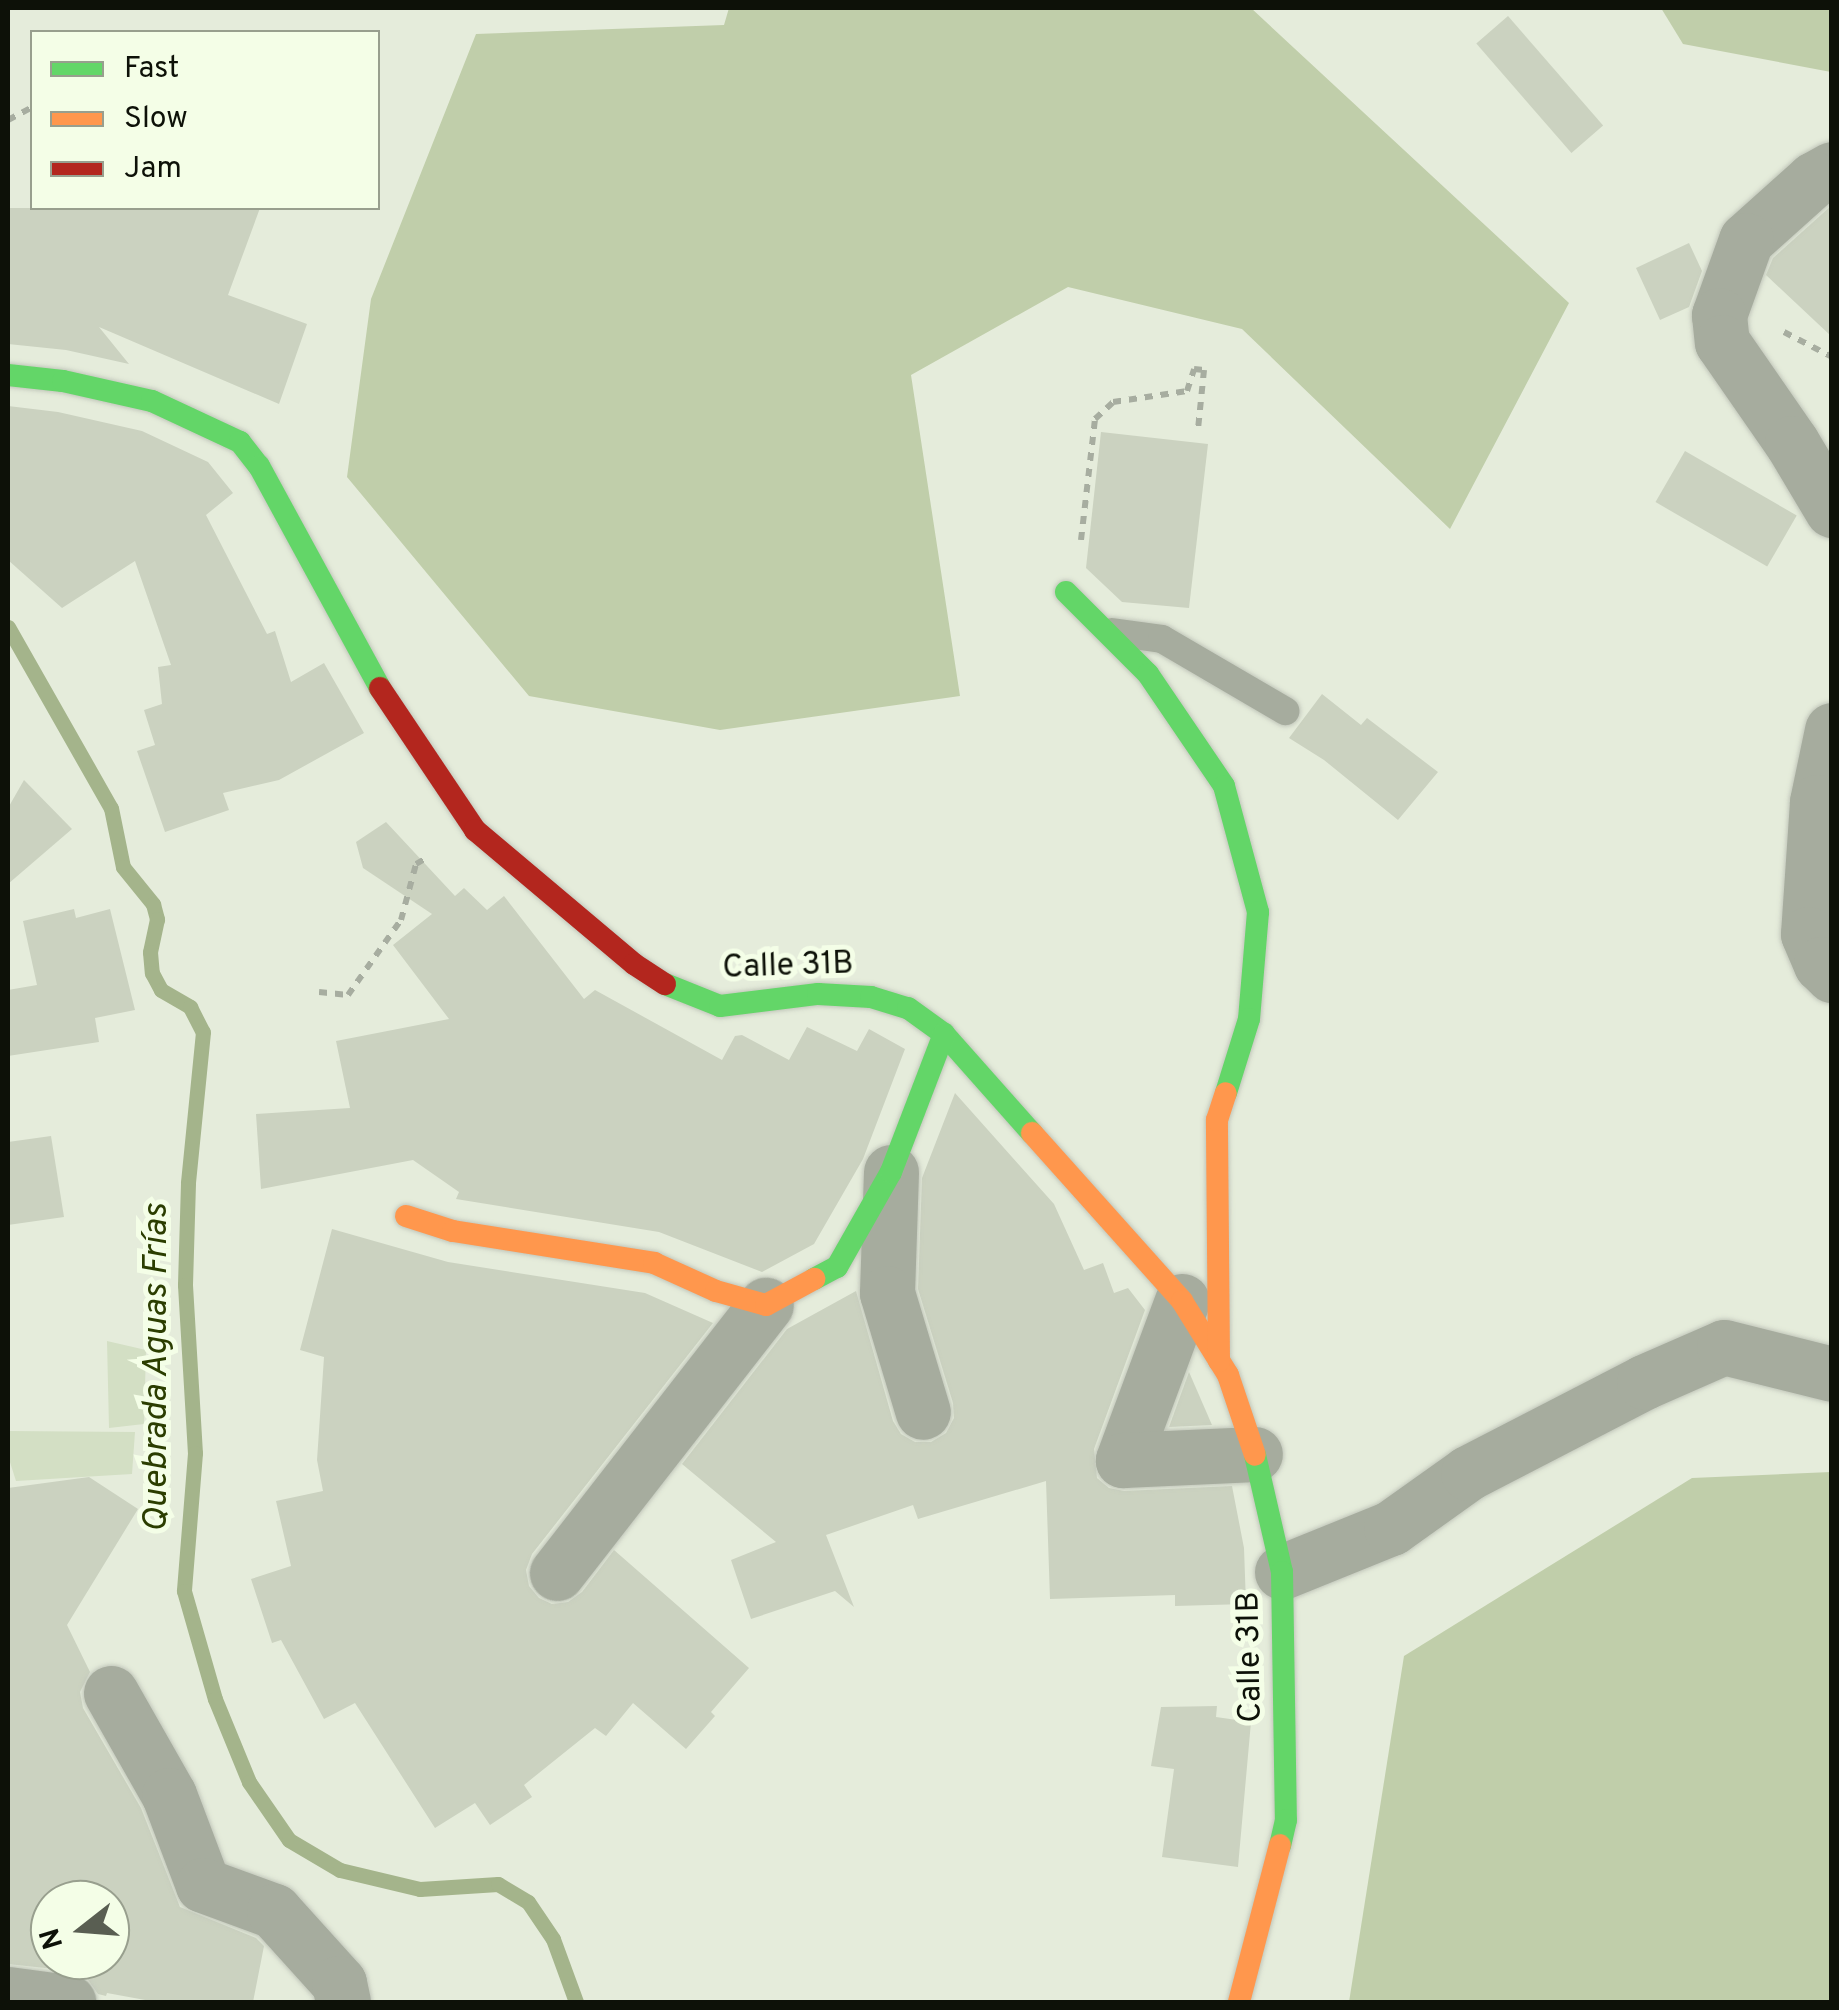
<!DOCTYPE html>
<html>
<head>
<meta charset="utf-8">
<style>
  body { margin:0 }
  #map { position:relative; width:1839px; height:2010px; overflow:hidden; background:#e5ecdb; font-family:Overpass,sans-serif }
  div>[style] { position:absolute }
  .green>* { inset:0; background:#d3dfc4 }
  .forest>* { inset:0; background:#c0ceaa }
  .stream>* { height:15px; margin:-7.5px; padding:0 7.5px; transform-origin:7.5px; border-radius:7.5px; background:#a4b48b }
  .building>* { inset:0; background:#cbd2c0; transform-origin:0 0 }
  .path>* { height:6px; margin-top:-3px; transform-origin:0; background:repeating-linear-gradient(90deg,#a7ada0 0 8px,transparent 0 16px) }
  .roads { filter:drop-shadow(0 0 2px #c2c7bb) drop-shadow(0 0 2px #c2c7bb) }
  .lane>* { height:28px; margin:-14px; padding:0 14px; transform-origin:14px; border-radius:14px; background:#a6ac9e }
  .street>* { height:55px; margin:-27.5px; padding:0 27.5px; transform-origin:27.5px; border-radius:27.5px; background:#a6ac9e }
  .fast>* { height:22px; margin:-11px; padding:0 11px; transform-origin:11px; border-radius:11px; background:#63d668 }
  .slow>* { height:22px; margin:-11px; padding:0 11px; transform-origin:11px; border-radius:11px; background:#ff974d }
  .jam>* { height:22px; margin:-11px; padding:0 11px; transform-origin:11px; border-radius:11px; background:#b3261e }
  span { translate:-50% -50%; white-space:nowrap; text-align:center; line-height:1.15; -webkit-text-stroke:10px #f4fee7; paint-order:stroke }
  .street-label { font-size:32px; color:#0d1108 }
  .water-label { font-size:35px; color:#2b3d00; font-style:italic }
  .frame { position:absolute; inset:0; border:10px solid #0d1108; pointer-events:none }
  .legend { position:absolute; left:30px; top:30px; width:350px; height:180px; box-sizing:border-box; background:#f4fee7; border:2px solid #989f8e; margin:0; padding:12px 18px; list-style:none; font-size:30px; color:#0d1108 }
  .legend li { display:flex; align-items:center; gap:20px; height:50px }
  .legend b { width:50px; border:2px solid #989f8e }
  .north { position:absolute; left:30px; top:1880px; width:100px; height:100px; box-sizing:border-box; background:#f4fee7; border:2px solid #989f8e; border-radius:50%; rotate:253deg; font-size:28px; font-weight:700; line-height:40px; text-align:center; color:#0d1108 }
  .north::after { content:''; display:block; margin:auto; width:35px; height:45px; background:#595e52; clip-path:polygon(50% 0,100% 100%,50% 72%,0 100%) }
</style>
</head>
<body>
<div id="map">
  <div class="green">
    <i style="clip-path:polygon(107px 1341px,146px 1350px,144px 1424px,109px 1428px)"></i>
    <i style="clip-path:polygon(8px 1431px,135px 1432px,132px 1474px,16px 1481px,8px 1456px)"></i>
  </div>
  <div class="forest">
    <i style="clip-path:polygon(729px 8px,1251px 8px,1569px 303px,1450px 529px,1242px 329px,1068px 287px,911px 375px,960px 696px,720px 730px,529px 696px,347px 477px,371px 299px,476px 34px,724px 25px)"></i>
    <i style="clip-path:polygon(1661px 8px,1831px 8px,1831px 72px,1683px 44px)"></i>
    <i style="clip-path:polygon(1831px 1472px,1831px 2002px,1349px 2002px,1404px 1656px,1692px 1478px)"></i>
  </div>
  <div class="stream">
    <i style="left:8px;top:627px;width:208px;rotate:60.4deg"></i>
    <i style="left:111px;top:808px;width:60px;rotate:78.5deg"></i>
    <i style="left:123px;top:867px;width:48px;rotate:51deg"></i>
    <i style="left:153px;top:904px;width:16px;rotate:75deg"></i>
    <i style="left:157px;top:919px;width:34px;rotate:102deg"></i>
    <i style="left:150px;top:952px;width:21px;rotate:85deg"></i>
    <i style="left:152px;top:973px;width:19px;rotate:62deg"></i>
    <i style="left:161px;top:990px;width:34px;rotate:30deg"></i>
    <i style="left:190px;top:1007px;width:28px;rotate:63deg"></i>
    <i style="left:203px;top:1032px;width:152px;rotate:95.7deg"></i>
    <i style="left:188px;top:1183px;width:102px;rotate:91.7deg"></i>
    <i style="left:185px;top:1285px;width:168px;rotate:86.6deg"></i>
    <i style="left:195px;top:1453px;width:138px;rotate:94.6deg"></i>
    <i style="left:184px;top:1591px;width:112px;rotate:74deg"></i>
    <i style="left:215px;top:1699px;width:90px;rotate:67.7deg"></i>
    <i style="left:249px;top:1782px;width:70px;rotate:55.4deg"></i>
    <i style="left:289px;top:1840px;width:59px;rotate:30.5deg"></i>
    <i style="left:340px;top:1870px;width:82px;rotate:13.4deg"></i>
    <i style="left:420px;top:1889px;width:78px;rotate:-3.7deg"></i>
    <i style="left:498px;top:1884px;width:35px;rotate:31deg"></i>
    <i style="left:528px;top:1902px;width:45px;rotate:56deg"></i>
    <i style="left:553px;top:1939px;width:67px;rotate:69.9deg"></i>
  </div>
  <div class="building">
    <i style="left:1508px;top:16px;width:145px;height:42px;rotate:49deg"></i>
    <i style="clip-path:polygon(1832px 205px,1832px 244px,1831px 336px,1766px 275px,1773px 258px)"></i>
    <i style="clip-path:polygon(8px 208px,260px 208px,228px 295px,307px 324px,279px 404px,99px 327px,129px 364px,66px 350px,8px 344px)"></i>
    <i style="clip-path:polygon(1689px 243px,1702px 271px,1689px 307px,1660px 320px,1636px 268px)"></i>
    <i style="clip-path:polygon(8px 406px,58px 412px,142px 431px,208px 462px,233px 493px,206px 515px,267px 634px,275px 631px,291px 682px,324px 663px,364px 733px,279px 780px,223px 793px,229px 810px,165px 832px,137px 751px,155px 745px,144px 710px,162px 704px,158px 667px,171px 665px,135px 561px,62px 608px,8px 560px)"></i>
    <i style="clip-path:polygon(1101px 432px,1208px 444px,1189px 608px,1122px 602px,1086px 568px)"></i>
    <i style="left:1685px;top:451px;width:129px;height:59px;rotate:30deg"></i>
    <i style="clip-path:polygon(1322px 694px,1361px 725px,1367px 718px,1438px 772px,1398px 820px,1324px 760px,1289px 738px)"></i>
    <i style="clip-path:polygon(24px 780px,72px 829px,8px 884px,8px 808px)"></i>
    <i style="clip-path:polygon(386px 822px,455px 896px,464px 888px,487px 910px,504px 896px,584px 999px,595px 990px,722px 1060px,735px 1036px,742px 1035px,789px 1060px,807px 1027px,857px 1051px,869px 1029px,905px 1049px,863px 1159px,814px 1244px,762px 1272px,659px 1232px,456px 1199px,459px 1192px,413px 1160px,261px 1189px,256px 1114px,350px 1108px,336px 1041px,449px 1019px,393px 945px,432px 914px,363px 868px,356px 842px)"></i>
    <i style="clip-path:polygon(74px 909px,76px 918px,110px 909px,135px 1010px,95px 1018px,99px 1042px,8px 1056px,8px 990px,37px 985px,23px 921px)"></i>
    <i style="clip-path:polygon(955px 1093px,1054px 1204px,1084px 1270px,1103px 1263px,1114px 1293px,1128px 1288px,1145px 1310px,1094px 1449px,1097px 1478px,1109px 1488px,1124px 1491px,1232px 1486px,1244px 1548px,1246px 1604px,1175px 1606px,1175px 1595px,1050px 1599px,1046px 1481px,918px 1519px,913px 1505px,826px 1535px,854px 1607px,835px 1591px,751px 1619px,731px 1560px,776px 1542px,682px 1464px,787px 1329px,856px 1291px,893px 1421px,901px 1434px,915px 1442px,931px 1442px,946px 1433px,954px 1418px,953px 1403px,918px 1289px,922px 1178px)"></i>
    <i style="clip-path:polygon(51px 1136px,64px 1217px,8px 1225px,8px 1142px)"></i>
    <i style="clip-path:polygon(332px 1229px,448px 1262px,645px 1293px,713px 1323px,532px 1554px,526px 1570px,529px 1586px,539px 1598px,552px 1604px,568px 1602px,582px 1592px,614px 1550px,749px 1668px,711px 1712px,715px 1716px,686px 1749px,633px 1703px,606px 1736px,595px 1728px,524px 1785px,532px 1797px,490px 1825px,475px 1803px,435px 1828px,355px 1703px,324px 1719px,281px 1640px,272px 1643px,251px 1579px,291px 1566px,276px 1501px,323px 1491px,317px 1460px,324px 1357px,300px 1350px)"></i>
    <i style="clip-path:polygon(1189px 1372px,1212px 1425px,1169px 1427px)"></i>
    <i style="clip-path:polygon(evenodd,89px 1477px,138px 1509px,67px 1625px,90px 1672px,80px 1692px,83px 1708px,141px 1808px,180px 1907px,256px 1938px,264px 1946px,253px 2002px,156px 2002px,107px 1993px,106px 1996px,98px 1994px,86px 1977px,73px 1971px,8px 1964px,8px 1488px,89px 1477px,50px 1900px,110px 1900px,110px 1960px,50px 1960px,50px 1900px)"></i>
    <i style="clip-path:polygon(1217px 1706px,1216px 1717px,1251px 1722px,1238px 1867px,1162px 1857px,1174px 1769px,1151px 1766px,1161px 1707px)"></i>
  </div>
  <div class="path">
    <i style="left:8px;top:120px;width:27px;rotate:-28deg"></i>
    <i style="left:1784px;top:332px;width:54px;rotate:27.5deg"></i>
    <i style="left:1081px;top:540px;width:122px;rotate:-83.4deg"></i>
    <i style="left:1095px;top:419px;width:25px;rotate:-43deg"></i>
    <i style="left:1113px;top:402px;width:75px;rotate:-8.5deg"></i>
    <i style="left:1187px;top:391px;width:23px;rotate:-72deg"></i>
    <i style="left:1194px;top:369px;width:10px;rotate:6deg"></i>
    <i style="left:1204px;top:370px;width:59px;rotate:95.8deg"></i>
    <i style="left:319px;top:992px;width:29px;rotate:6deg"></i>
    <i style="left:348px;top:995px;width:92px;rotate:-54.8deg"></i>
    <i style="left:401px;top:920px;width:58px;rotate:-75deg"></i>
    <i style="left:416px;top:864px;width:14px;rotate:-30deg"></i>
  </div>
  <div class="roads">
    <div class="lane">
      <i style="left:1112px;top:632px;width:50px;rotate:8deg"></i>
      <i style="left:1162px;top:639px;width:143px;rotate:30.3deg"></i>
    </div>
    <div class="street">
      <i style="left:1832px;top:169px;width:21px;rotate:151deg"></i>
      <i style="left:1814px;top:179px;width:91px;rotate:138.1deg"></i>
      <i style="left:1746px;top:240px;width:80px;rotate:109.8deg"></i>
      <i style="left:1719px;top:315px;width:27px;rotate:84deg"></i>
      <i style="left:1722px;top:342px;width:123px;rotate:55.3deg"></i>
      <i style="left:1792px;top:443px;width:78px;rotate:59.2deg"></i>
      <i style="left:1832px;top:730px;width:74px;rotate:101.8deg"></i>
      <i style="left:1817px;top:802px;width:132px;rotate:93.9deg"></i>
      <i style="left:1808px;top:934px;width:33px;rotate:67deg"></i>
      <i style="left:1821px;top:964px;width:16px;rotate:45deg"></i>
      <i style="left:891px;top:1172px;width:121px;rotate:91.9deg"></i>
      <i style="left:887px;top:1293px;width:124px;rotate:73.2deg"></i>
      <i style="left:1182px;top:1301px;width:170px;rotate:110.4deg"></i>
      <i style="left:1123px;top:1460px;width:132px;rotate:-2.6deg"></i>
      <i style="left:1282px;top:1572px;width:118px;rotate:-22deg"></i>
      <i style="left:1391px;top:1528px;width:95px;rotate:-35.5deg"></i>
      <i style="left:1468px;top:1473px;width:198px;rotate:-27.3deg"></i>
      <i style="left:1644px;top:1382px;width:87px;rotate:-23.6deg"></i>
      <i style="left:1724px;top:1347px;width:111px;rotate:14deg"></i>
      <i style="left:557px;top:1573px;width:340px;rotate:-52.1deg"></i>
      <i style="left:111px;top:1693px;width:117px;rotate:60.4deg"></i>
      <i style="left:169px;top:1795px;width:96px;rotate:69.3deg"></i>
      <i style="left:203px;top:1885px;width:76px;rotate:20.1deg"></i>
      <i style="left:274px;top:1911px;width:97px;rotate:47.9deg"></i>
      <i style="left:339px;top:1983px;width:19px;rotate:78deg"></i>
      <i style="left:8px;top:1994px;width:61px;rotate:7.6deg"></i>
    </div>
    <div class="fast">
      <i style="left:8px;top:375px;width:55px;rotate:6.2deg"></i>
      <i style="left:63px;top:381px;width:91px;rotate:12.7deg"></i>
      <i style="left:152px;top:401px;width:97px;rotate:25deg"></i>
      <i style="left:240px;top:442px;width:31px;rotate:52deg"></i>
      <i style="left:259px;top:466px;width:253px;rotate:61.4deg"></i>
      <i style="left:1066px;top:592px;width:116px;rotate:45deg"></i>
      <i style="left:1148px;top:674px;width:135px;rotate:55.8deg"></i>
      <i style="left:1224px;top:786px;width:131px;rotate:74.9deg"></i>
      <i style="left:1258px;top:912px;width:107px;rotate:94.8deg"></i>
      <i style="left:1249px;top:1019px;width:77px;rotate:107.3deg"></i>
      <i style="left:665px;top:984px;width:59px;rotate:21.8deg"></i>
      <i style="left:720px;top:1006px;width:99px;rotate:-7deg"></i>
      <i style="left:818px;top:994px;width:53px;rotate:3.2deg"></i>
      <i style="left:871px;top:997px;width:39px;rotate:17deg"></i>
      <i style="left:908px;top:1008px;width:44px;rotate:35.8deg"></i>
      <i style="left:944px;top:1034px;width:132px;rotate:48.4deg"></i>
      <i style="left:814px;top:1279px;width:26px;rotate:-28deg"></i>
      <i style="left:837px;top:1267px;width:109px;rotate:-60.4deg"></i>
      <i style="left:891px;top:1172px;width:148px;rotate:-69deg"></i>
      <i style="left:1255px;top:1455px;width:120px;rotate:77deg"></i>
      <i style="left:1282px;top:1572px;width:248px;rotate:89.1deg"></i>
      <i style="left:1286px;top:1820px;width:26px;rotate:103deg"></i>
    </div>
    <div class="slow">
      <i style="left:1032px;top:1133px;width:225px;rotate:48.2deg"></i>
      <i style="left:1182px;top:1301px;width:87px;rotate:58.1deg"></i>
      <i style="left:1228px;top:1375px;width:84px;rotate:71.4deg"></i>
      <i style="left:406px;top:1216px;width:49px;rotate:17.7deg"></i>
      <i style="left:453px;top:1231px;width:204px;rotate:9deg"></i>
      <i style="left:654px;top:1263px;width:68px;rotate:24.3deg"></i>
      <i style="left:716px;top:1291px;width:52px;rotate:15.6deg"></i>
      <i style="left:766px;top:1305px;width:55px;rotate:-28.4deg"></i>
      <i style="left:1219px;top:1361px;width:241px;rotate:-90.5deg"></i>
      <i style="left:1217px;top:1120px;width:28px;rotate:-72deg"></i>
      <i style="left:1239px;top:2002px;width:162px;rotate:-75.4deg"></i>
    </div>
    <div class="jam">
      <i style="left:380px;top:688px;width:171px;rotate:56.2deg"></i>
      <i style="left:475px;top:830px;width:208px;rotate:40.1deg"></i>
      <i style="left:634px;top:964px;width:37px;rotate:33deg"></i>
    </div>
  </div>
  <div class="street-label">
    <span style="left:788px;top:967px;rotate:-2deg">Calle 31B</span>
    <span style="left:1251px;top:1657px;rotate:-91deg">Calle 31B</span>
  </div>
  <div class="water-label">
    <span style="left:157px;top:1368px;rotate:-90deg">Quebrada Aguas Frías</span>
  </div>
  <div class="frame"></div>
  <ul class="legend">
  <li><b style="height:12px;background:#63d668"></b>Fast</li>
  <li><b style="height:12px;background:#ff974d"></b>Slow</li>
  <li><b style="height:12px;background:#b3261e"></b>Jam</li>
  </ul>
  <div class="north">N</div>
</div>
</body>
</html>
